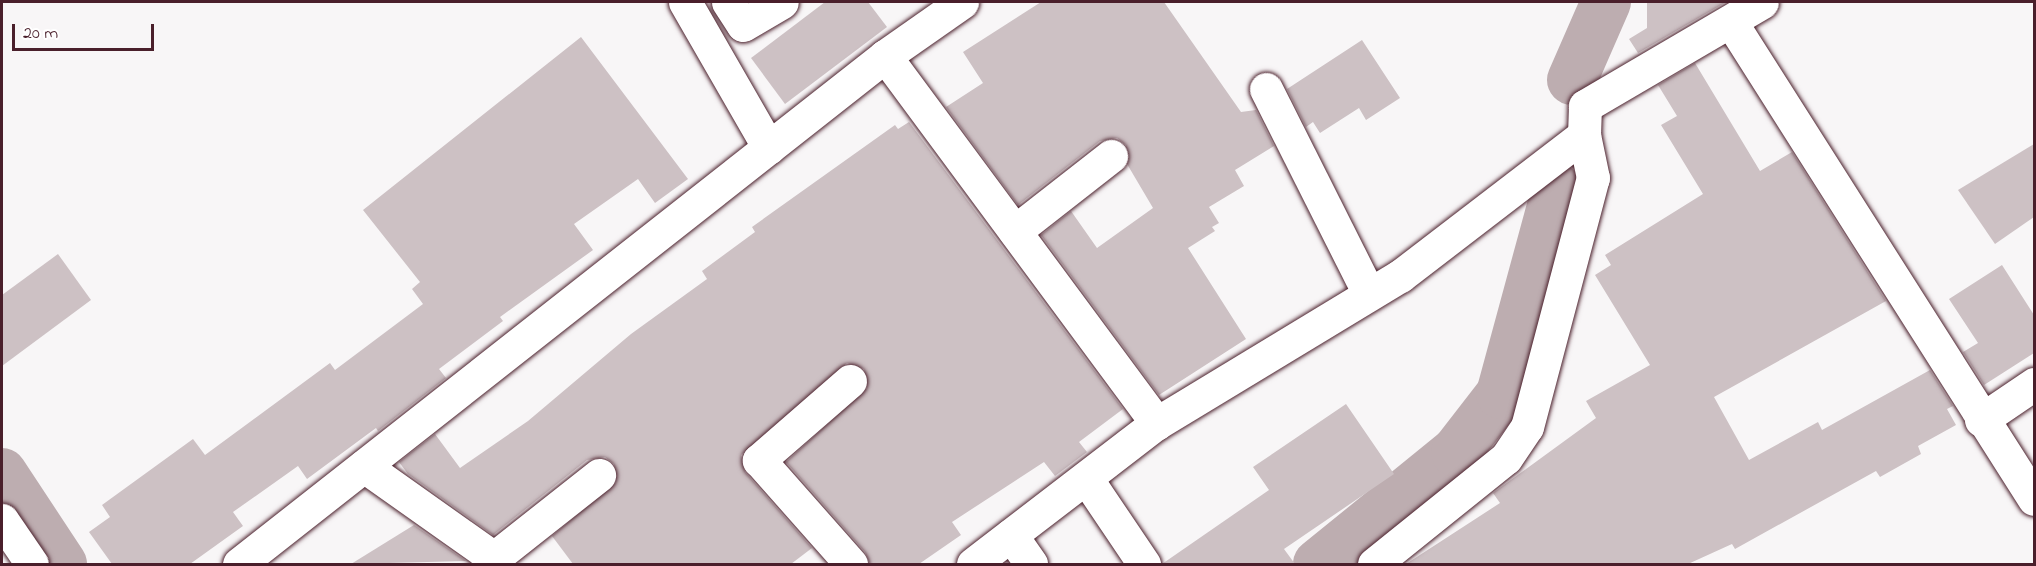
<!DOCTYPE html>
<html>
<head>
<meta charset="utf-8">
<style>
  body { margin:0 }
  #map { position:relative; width:2036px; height:566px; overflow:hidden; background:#f8f6f7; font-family:"Indie Flower",sans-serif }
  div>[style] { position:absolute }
  .canal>* { height:50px; margin:-25px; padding:0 25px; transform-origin:25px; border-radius:25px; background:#bdadb0 }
  .building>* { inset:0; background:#cdc1c4 }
  .roads { filter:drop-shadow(0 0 2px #4a1f2b) drop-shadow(0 0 2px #4a1f2b) }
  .minor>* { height:33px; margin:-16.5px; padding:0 16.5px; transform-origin:16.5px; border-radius:16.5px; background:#fff }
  span { translate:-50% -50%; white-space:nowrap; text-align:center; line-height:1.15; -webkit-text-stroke:4.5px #fff; paint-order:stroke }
  .frame { position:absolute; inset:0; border:3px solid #4a1f2b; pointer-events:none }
  .scale { position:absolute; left:12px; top:24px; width:142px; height:27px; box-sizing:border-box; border:3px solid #4a1f2b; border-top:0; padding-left:8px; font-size:18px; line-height:21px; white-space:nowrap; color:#4a1f2b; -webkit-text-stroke:4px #fff; paint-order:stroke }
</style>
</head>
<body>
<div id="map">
  <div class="canal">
    <i style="left:1572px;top:80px;width:85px;rotate:-66.4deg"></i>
    <i style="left:2px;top:473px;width:109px;rotate:56.6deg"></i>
    <i style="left:1318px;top:564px;width:178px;rotate:-39.1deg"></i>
    <i style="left:1456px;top:452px;width:73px;rotate:-52.2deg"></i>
    <i style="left:1501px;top:394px;width:213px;rotate:-74.8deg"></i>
  </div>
  <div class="building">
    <i style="clip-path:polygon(825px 2px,868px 2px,887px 27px,785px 104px,751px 58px)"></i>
    <i style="clip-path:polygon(1041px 2px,1164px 2px,1241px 112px,1256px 110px,1274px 146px,1235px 170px,1244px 186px,1209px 207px,1219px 223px,1212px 227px,1215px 231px,1188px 248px,1246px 339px,1159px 395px,1041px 235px,1071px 211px,1097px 248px,1153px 208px,1127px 164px,1126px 145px,1117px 138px,1100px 141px,1018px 205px,946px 107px,983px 83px,963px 52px)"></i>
    <i style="clip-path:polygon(1647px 2px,1726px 2px,1638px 53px,1629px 39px,1647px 28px)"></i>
    <i style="clip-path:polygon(581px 37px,688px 179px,655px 203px,638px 179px,574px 224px,593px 250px,500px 317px,503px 321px,439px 369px,446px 378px,378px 431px,376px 428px,307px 479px,298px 466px,233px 512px,243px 526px,190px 564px,112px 564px,89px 532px,110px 517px,102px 505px,193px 439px,205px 455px,330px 363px,335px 370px,423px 304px,412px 289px,420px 282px,363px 210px)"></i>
    <i style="clip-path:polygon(1362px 40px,1400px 98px,1366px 120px,1359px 108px,1320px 133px,1313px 122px,1306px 127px,1287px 89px)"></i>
    <i style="clip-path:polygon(1695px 63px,1760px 171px,1792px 152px,1886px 301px,1714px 397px,1749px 460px,1818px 422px,1822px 430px,1930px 370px,1953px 406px,1947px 409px,1956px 425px,1918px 446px,1921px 454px,1880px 477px,1876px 471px,1735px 549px,1732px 544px,1688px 564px,1406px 564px,1500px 503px,1493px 493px,1596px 418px,1586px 401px,1650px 365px,1595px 275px,1611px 265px,1605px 255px,1703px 194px,1661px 125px,1677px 116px,1658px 85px)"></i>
    <i style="clip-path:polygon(909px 122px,1123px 409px,1079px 442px,1087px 452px,1055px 476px,1044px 462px,952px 522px,961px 535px,919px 564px,870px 564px,865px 552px,786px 462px,867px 388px,864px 369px,847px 363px,741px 455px,745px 472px,812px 548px,791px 564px,573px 564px,552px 536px,616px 482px,614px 464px,605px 457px,587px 460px,493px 535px,408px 474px,399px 462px,435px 434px,460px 468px,528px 421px,631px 334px,707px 279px,702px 271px,755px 232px,752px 227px,895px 125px,898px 129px)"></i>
    <i style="clip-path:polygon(2034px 144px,2034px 217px,1995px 244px,1958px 190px)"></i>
    <i style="clip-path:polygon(58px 254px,91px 300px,2px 366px,2px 295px)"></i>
    <i style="clip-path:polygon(2002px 265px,2034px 315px,2034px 353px,1984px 385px,1963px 352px,1978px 343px,1949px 299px)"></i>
    <i style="clip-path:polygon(1346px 404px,1394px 474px,1284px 549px,1295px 564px,1162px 564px,1269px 490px,1253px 467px)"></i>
    <i style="clip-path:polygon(414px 525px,466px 561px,351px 564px)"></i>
  </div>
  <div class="roads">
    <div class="minor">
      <i style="left:685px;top:2px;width:168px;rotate:60.1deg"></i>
      <i style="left:728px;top:2px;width:27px;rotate:57deg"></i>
      <i style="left:743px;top:25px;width:45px;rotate:-30.5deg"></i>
      <i style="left:1731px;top:22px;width:565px;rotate:57.58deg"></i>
      <i style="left:885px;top:56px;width:94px;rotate:-35deg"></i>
      <i style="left:1266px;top:89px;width:229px;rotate:63.3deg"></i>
      <i style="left:1015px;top:231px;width:122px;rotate:-38deg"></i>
      <i style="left:850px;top:381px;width:121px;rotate:139deg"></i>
      <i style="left:759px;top:460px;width:139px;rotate:48.5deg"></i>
      <i style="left:1981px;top:420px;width:64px;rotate:-34.2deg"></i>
      <i style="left:364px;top:466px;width:159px;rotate:35.3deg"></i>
      <i style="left:494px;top:558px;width:134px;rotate:-38.3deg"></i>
      <i style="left:1086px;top:478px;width:104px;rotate:56deg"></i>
      <i style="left:2px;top:520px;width:53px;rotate:55.7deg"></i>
      <i style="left:1011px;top:535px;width:35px;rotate:55deg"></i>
      <i style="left:239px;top:564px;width:822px;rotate:-38.18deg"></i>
      <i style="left:885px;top:56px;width:457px;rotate:53.5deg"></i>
      <i style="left:973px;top:564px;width:232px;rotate:-37.5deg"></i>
      <i style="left:1157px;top:423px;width:284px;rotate:-31.2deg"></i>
      <i style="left:1400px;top:276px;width:232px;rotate:-37.5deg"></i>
      <i style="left:1374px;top:564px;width:169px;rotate:-38.8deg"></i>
      <i style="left:1506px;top:458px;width:37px;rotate:-56deg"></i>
      <i style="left:1527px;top:427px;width:258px;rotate:-75.2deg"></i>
      <i style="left:1593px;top:178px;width:44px;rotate:-101.8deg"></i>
      <i style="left:1584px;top:135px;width:29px;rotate:-88deg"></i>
      <i style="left:1585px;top:106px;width:205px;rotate:-30.4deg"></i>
    </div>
  </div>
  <div class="frame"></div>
  <div class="scale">20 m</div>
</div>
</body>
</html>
